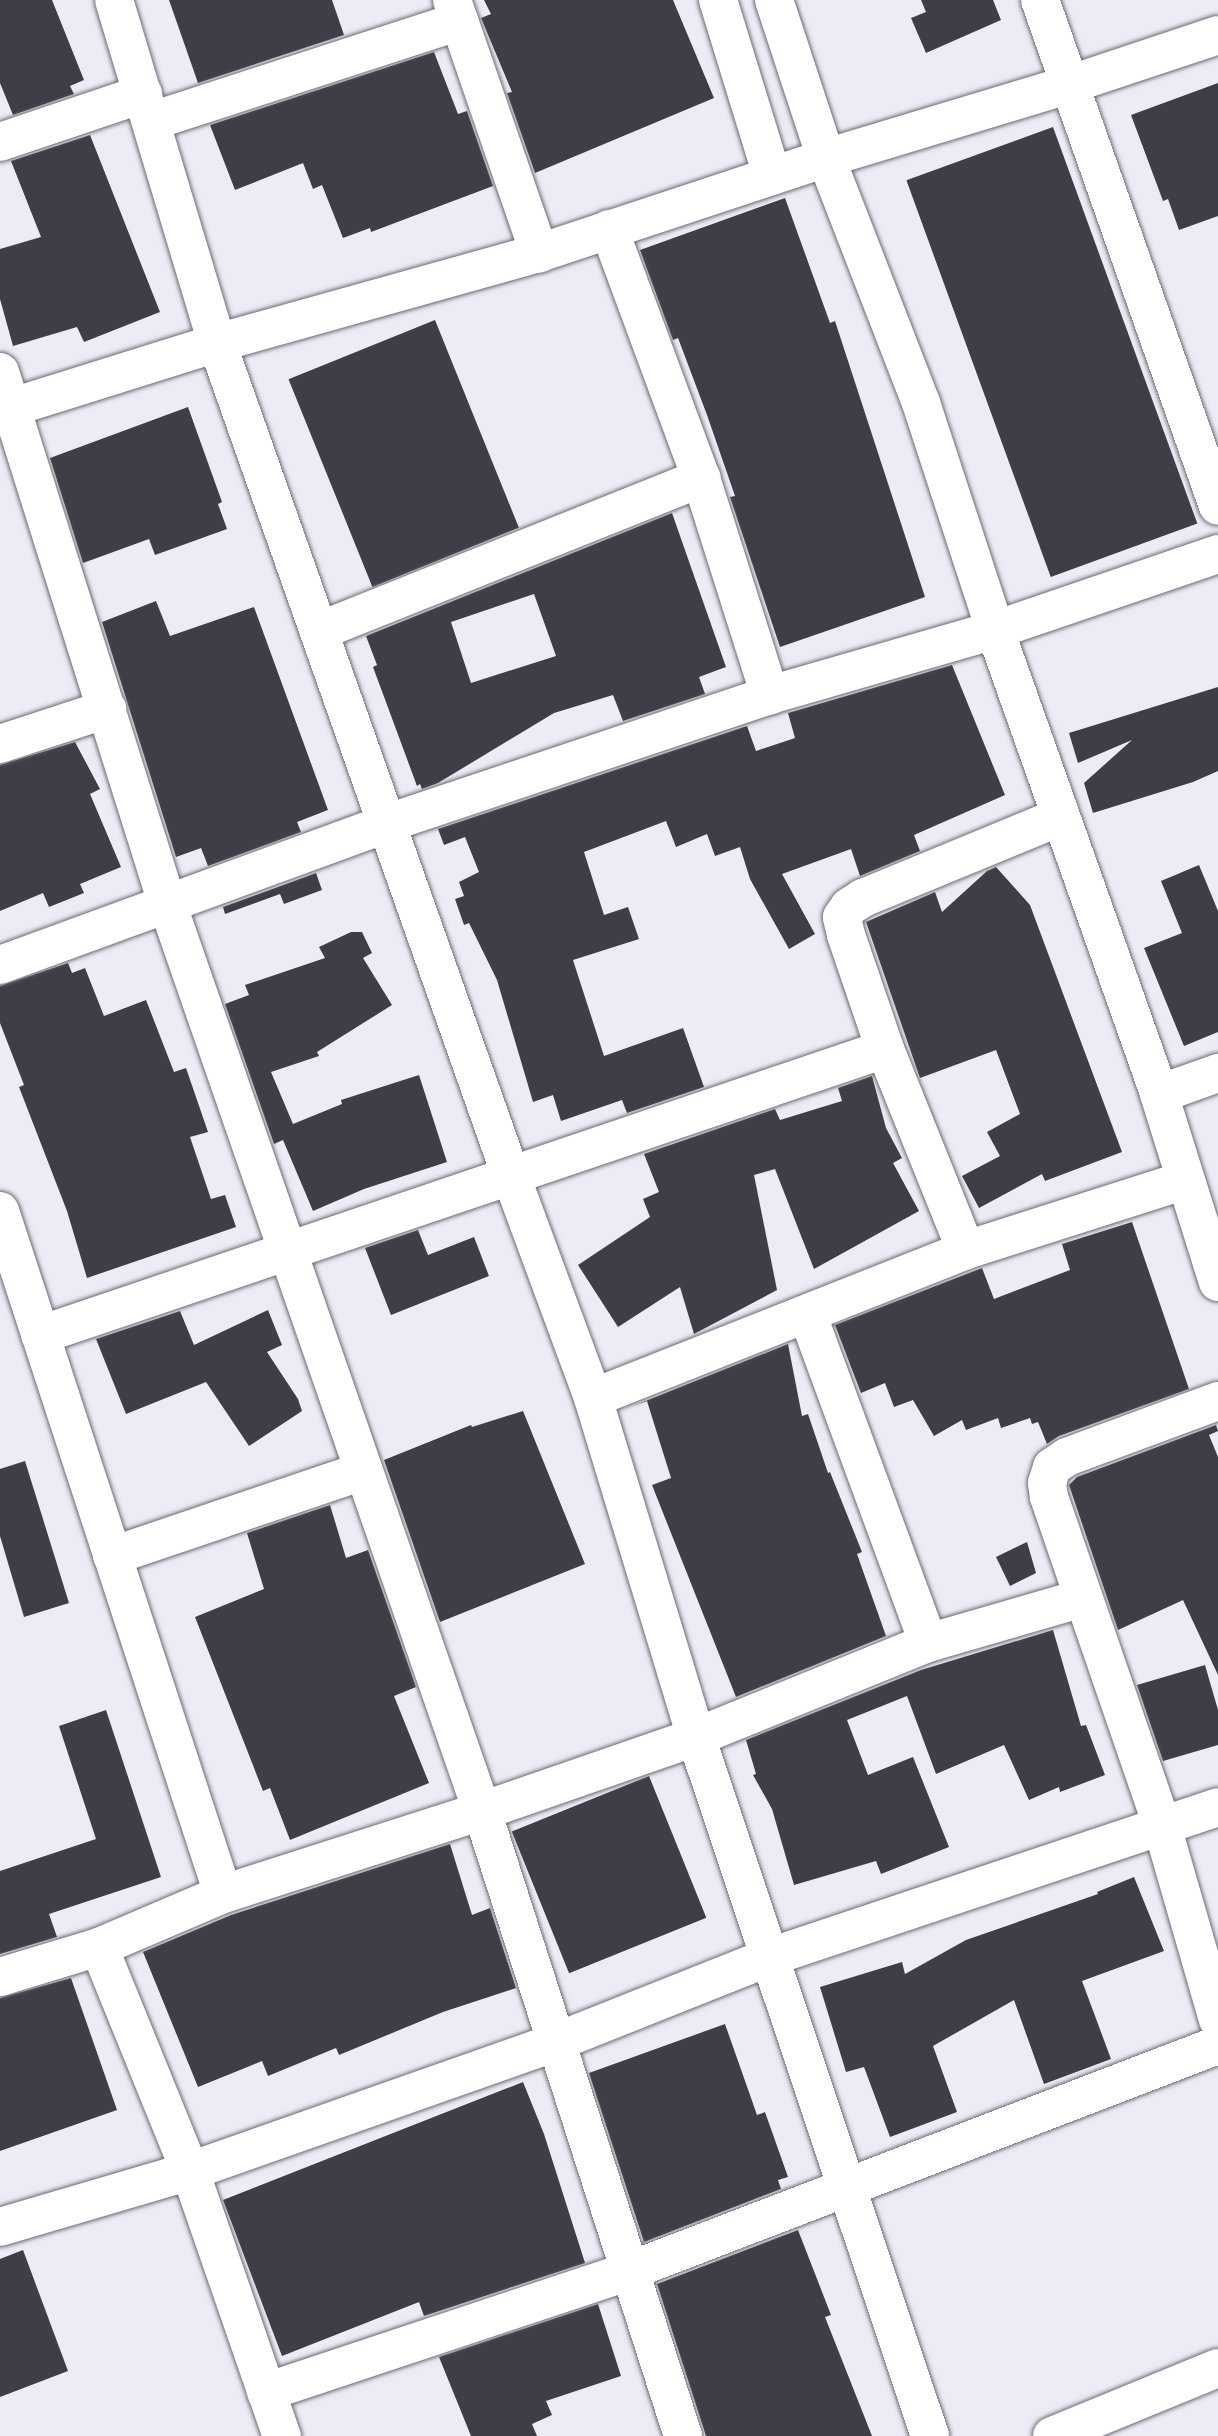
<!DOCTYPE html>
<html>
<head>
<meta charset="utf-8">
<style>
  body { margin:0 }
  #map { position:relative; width:1218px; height:2436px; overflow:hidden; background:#ececf7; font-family:Lato,sans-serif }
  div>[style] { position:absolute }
  .building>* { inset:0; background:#3e3e47; transform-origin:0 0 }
  .roads { filter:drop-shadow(0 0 2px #6a6a74) drop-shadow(0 0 2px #6a6a74) }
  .minor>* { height:38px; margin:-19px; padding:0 19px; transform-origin:19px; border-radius:19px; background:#fff }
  span { translate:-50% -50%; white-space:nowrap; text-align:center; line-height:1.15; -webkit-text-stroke:7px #fafaff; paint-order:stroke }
</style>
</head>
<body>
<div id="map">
  <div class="building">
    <i style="clip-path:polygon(0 0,52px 0,84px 80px,70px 86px,74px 94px,13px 115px,0 83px)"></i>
    <i style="clip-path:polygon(169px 0,332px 0,344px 35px,198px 83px)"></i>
    <i style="clip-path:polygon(484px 0,673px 0,714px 98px,535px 173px,507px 93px,512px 92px,481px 18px,491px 14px)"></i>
    <i style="clip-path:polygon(921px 0,993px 0,1001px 20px,926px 53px,911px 18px,926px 12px)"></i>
    <i style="clip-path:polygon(434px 52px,458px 114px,467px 111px,493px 186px,371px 232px,370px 228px,343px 238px,322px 185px,313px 189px,303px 163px,235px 190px,210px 125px)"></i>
    <i style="clip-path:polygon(1218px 83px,1218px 216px,1179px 230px,1168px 199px,1163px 201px,1131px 115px)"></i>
    <i style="left:1053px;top:127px;width:422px;height:156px;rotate:70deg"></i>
    <i style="clip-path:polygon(90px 135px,160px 312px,84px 342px,77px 327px,13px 346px,0 299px,0 249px,41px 237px,11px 161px)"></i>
    <i style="clip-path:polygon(785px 198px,830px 323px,835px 321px,925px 597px,780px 647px,730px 497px,735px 496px,707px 415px,678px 338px,673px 340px,640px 250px)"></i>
    <i style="left:435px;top:320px;width:224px;height:158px;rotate:68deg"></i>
    <i style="clip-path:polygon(188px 407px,222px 502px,218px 504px,227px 529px,155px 555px,149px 539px,83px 563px,50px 458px)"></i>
    <i style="clip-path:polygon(evenodd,672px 513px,726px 667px,699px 677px,705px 694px,623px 721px,613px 695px,554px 713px,438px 783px,422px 789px,420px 784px,417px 786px,373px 667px,377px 665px,366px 636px,672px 513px,534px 594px,556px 656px,471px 683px,451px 622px,534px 594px)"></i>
    <i style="clip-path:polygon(156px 601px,170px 636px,254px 607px,328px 810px,297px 822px,301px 832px,208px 866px,201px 848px,176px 857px,102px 622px)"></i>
    <i style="clip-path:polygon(952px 665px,1005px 795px,914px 835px,920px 851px,860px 876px,851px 849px,782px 874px,815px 934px,789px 949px,750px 879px,740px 847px,715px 856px,707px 834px,676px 847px,666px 821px,584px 852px,604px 915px,628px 907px,639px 939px,573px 960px,604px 1056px,683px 1028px,704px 1087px,627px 1113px,622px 1100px,561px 1121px,553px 1095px,533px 1102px,497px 980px,469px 923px,464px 925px,455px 899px,464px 896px,459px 882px,479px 872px,465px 837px,444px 845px,438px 829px,747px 726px,756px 751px,795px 738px,788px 713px)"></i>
    <i style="clip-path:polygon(1218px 687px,1218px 771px,1193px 782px,1093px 813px,1084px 783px,1132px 740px,1078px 763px,1069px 733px)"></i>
    <i style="clip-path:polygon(75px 742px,100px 789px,90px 794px,121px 867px,80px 884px,84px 893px,49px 907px,43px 893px,0 911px,0 765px)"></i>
    <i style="clip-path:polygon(1199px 865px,1218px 911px,1218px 1032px,1184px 1046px,1144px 948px,1182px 933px,1161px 881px)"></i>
    <i style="clip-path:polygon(996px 867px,1030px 905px,1122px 1152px,1045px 1181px,1042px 1174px,979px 1208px,962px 1176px,1000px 1156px,987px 1132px,1020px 1114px,996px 1050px,920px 1078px,866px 922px,935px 892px,942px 912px,987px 871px)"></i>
    <i style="clip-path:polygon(316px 873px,322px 890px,284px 904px,280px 894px,225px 914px,223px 907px)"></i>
    <i style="clip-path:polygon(351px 932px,362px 932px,372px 953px,363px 958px,392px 1005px,317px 1052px,319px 1056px,271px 1072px,293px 1124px,342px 1104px,341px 1100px,419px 1075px,447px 1162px,364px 1189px,313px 1211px,283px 1140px,274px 1144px,225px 1004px,249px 995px,245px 985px,325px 958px,319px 947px)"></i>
    <i style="clip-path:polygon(68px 963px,72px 973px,85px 968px,104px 1016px,146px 1000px,174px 1072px,186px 1068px,208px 1132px,190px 1137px,211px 1199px,225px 1195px,236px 1227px,87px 1278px,67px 1211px,19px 1087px,24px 1085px,0 1023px,0 986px)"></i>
    <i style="clip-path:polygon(872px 1076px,886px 1128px,902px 1158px,893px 1163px,919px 1211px,814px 1269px,775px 1169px,754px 1175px,777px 1290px,694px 1334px,680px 1287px,618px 1327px,578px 1265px,650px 1217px,643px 1199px,659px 1192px,644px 1154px,775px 1109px,780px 1120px,842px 1101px,838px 1088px)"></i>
    <i style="clip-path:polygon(1132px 1222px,1189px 1389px,1059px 1436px,1047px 1444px,1038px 1422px,1032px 1424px,1030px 1418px,1001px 1428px,998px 1418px,966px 1430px,962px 1420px,934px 1436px,913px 1400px,894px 1407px,885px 1383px,861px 1393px,835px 1325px,982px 1268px,994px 1299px,1070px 1270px,1062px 1244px)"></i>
    <i style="clip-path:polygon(418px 1230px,428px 1255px,474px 1237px,489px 1276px,391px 1315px,365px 1248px)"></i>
    <i style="clip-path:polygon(268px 1310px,282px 1345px,267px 1352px,298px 1399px,302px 1411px,249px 1446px,206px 1382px,126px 1414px,96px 1339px,180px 1311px,194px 1345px)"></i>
    <i style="clip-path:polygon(788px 1344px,802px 1416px,808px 1414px,828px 1473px,830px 1472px,862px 1552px,857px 1554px,886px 1636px,736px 1697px,652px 1485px,671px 1478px,647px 1401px,633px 1406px)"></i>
    <i style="clip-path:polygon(523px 1411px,585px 1564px,440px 1622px,384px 1460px,471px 1425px,472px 1427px)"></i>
    <i style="clip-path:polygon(1216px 1425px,1218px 1431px,1209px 1435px,1218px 1457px,1218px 1675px,1183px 1600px,1118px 1630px,1069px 1485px,1077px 1477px)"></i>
    <i style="clip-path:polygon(25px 1461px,69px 1603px,24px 1617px,0 1536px,0 1469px)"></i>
    <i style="clip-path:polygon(330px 1505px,346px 1558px,368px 1550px,416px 1687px,394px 1696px,429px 1783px,290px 1840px,270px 1788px,263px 1791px,195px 1617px,264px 1589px,247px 1533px)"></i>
    <i style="clip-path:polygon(1027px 1542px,1036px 1573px,1010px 1586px,996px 1557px)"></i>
    <i style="clip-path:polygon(1053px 1630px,1081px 1726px,1086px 1725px,1105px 1775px,1060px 1792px,1059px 1787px,1029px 1800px,1004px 1745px,936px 1774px,907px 1696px,847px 1720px,868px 1775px,913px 1757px,949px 1847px,881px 1874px,876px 1861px,794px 1885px,772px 1809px,753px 1775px,756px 1774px,746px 1740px,921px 1670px)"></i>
    <i style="clip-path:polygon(1205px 1665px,1218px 1710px,1218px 1745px,1163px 1761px,1137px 1685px)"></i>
    <i style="clip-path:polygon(106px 1710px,161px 1877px,49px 1914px,57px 1937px,0 1954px,0 1871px,96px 1839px,59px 1726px)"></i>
    <i style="left:649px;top:1776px;width:153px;height:148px;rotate:68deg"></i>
    <i style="clip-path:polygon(450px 1844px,472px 1915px,490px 1908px,516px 1988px,443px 2012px,339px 2055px,336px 2048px,268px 2076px,262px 2061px,198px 2087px,143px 1952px,231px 1915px)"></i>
    <i style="clip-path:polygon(1134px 1877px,1164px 1951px,1082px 1981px,1111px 2059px,1044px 2084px,1014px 2000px,933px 2046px,957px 2112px,890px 2137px,864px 2067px,846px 2072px,820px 1987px,902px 1962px,905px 1974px,966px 1940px,1098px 1894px,1097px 1892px)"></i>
    <i style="clip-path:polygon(71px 1978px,117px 2110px,0 2151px,0 1998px)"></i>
    <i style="clip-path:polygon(725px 2024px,757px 2115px,765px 2112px,788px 2177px,778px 2180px,781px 2189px,644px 2242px,589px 2073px)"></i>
    <i style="clip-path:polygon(523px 2082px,544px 2134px,585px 2263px,424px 2316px,419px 2302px,282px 2356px,223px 2200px)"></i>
    <i style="clip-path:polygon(798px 2230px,831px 2315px,825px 2317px,872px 2436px,706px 2436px,657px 2284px)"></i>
    <i style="clip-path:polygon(23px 2250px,68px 2371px,0 2397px,0 2259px)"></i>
    <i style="clip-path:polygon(598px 2304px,621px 2376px,546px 2401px,552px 2415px,532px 2424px,537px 2436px,471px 2436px,439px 2357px)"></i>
  </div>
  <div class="roads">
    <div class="minor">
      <i style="left:114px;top:0;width:358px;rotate:73.3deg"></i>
      <i style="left:217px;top:343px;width:883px;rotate:70.56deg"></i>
      <i style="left:511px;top:1176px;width:237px;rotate:69.7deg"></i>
      <i style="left:593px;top:1398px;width:354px;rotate:73.1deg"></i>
      <i style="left:696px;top:1737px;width:737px;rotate:71.49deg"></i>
      <i style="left:452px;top:0;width:268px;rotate:71deg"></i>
      <i style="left:718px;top:0;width:183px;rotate:72.9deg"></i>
      <i style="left:774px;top:0;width:166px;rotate:71.8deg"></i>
      <i style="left:826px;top:158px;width:263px;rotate:68.8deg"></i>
      <i style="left:921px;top:403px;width:239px;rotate:71.9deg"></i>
      <i style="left:995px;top:630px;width:492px;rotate:70.5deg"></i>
      <i style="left:1159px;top:1094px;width:197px;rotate:72.6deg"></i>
      <i style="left:1040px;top:0;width:536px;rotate:70.62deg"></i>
      <i style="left:152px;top:121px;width:323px;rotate:-18deg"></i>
      <i style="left:0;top:142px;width:151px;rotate:-18.6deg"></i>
      <i style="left:609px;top:229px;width:265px;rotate:69.7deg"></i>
      <i style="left:0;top:372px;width:560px;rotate:72.54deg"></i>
      <i style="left:168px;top:906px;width:958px;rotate:70.87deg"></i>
      <i style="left:482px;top:1811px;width:657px;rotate:72.17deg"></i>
      <i style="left:0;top:411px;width:227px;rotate:-17.4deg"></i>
      <i style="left:217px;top:343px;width:334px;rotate:-15.6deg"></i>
      <i style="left:539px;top:253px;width:302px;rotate:-18.3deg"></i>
      <i style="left:826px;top:158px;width:253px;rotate:-16.8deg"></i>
      <i style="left:1068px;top:85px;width:158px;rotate:-18.4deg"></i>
      <i style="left:319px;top:631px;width:412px;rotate:-21.8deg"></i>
      <i style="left:701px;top:478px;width:228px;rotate:72.4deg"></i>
      <i style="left:0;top:744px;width:113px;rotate:-18.1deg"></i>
      <i style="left:0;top:965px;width:413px;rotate:-20.1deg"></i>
      <i style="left:388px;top:823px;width:403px;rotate:-18.5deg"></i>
      <i style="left:770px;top:695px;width:234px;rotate:-16.1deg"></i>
      <i style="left:995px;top:630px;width:236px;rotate:-18.8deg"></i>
      <i style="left:885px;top:1049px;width:120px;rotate:-108.9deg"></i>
      <i style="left:846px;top:935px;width:18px;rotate:-103deg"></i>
      <i style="left:842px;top:917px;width:12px;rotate:-55deg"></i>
      <i style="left:849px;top:907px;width:17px;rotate:-33deg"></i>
      <i style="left:863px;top:898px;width:213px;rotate:-22.4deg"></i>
      <i style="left:1159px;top:1094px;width:63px;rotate:-19.6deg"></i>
      <i style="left:0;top:1211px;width:718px;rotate:71.92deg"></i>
      <i style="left:808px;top:1316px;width:348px;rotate:69.8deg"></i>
      <i style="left:40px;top:1335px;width:892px;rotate:-18.7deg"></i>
      <i style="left:885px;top:1049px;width:217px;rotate:68.1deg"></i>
      <i style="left:593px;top:1398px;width:401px;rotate:-21.6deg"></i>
      <i style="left:966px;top:1250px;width:230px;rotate:-17.7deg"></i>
      <i style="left:1218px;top:1401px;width:161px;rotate:159.7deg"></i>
      <i style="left:1067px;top:1457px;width:18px;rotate:146deg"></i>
      <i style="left:1052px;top:1467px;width:17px;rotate:107deg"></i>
      <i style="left:1047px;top:1483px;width:14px;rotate:82deg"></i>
      <i style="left:1049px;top:1497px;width:348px;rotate:71deg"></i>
      <i style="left:1162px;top:1826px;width:202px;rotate:73.9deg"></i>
      <i style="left:112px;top:1556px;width:265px;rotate:-18.7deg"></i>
      <i style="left:99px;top:1947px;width:242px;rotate:67.9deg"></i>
      <i style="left:190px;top:2171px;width:281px;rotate:70.9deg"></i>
      <i style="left:0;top:1977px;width:103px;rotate:-16.9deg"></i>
      <i style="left:99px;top:1947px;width:135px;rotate:-23.1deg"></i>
      <i style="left:223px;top:1894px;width:272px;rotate:-17.8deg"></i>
      <i style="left:482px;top:1811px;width:226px;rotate:-19.1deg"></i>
      <i style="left:696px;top:1737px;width:250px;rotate:-22.1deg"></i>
      <i style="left:928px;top:1643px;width:161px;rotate:-16.2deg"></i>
      <i style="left:0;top:2227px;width:198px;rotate:-16.4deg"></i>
      <i style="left:190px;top:2171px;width:388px;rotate:-19.4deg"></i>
      <i style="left:556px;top:2042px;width:230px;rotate:-21.7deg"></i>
      <i style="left:770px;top:1957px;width:472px;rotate:-18.5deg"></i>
      <i style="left:266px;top:2392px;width:383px;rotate:-18.4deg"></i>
      <i style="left:629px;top:2271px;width:631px;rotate:-20.99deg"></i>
      <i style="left:1052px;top:2436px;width:179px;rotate:-22.3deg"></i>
    </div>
  </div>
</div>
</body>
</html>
